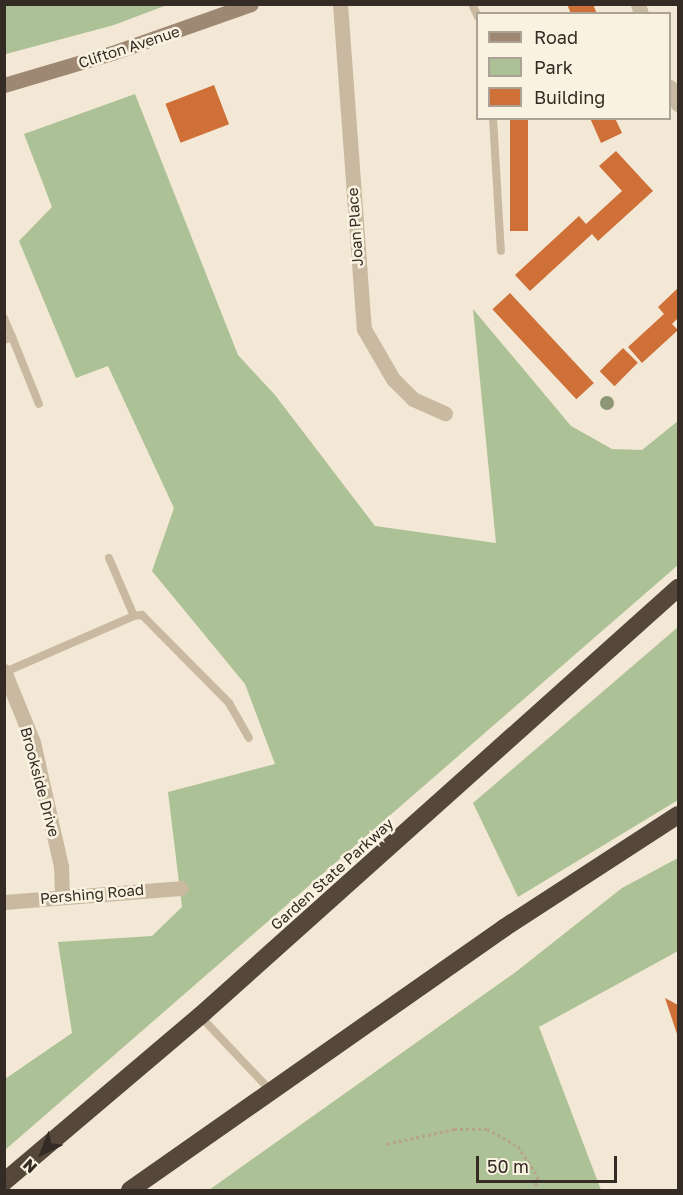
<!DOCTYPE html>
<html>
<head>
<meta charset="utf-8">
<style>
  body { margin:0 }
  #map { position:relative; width:683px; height:1195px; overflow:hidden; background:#f2e8d5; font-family:"Golos Text",sans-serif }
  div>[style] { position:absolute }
  .green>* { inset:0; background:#acc195 }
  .building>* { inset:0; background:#ce7038; transform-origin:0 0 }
  .path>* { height:3px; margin-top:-1.5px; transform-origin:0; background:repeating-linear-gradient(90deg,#b6a38b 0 3px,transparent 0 6px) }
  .service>* { height:8px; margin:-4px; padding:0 4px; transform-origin:4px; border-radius:4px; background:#cab9a1 }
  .minor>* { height:15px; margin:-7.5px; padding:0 7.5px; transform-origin:7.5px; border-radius:7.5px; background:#cab9a1 }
  .secondary>* { height:15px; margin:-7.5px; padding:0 7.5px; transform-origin:7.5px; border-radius:7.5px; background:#9e8873 }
  .motorway>* { height:18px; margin:-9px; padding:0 9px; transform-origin:9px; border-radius:9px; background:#56473b }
  .trees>* { width:14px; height:14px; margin:-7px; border-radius:50%; background:#8e9775 }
  span { translate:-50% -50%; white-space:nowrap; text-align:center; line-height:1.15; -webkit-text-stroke:5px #faf2e1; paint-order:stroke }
  .street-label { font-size:15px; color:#342b24 }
  .frame { position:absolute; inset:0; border:6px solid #342b24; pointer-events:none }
  .legend { position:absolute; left:476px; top:12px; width:195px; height:108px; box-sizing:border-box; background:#faf2e1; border:2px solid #aba295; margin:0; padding:8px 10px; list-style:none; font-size:18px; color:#342b24 }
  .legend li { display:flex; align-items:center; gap:12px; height:30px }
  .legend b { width:30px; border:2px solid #aba295 }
  .north { position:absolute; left:12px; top:1123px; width:60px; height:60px; -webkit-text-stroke:4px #faf2e1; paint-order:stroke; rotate:223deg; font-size:16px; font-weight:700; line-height:24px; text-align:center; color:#342b24 }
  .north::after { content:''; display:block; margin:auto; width:21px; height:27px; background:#342b24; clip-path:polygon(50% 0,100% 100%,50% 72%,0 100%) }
  .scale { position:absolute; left:476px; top:1156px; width:141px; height:27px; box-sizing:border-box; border:3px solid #342b24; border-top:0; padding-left:8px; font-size:18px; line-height:21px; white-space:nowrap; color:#342b24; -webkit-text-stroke:4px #faf2e1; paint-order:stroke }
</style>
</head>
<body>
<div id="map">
  <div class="green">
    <i style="clip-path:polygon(5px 4px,167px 4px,167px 5px,114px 25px,6px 54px)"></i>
    <i style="clip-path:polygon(135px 94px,238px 355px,275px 395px,375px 526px,496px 543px,473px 309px,571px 426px,612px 449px,642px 450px,678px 421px,678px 565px,5px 1150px,5px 1079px,72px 1033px,58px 942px,152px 936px,182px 907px,168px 792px,275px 764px,245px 684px,152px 571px,174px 508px,108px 366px,76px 378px,19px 241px,52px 207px,24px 134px)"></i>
    <i style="clip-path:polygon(678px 627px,678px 800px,518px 897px,473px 803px)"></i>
    <i style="clip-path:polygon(678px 858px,678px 951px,539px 1027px,601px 1190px,209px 1190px,517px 971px,622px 888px)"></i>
  </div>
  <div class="building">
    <i style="clip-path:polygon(567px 4px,593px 4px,597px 14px,571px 14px)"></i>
    <i style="left:214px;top:85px;width:42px;height:52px;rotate:69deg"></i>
    <i style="left:510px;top:118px;width:18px;height:113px"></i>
    <i style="clip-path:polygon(590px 118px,615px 118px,622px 133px,601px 143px)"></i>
    <i style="clip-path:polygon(616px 151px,653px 191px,598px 241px,592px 234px,530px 291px,515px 275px,579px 216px,586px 224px,622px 191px,599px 166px)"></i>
    <i style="clip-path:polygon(678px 288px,678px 318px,672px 324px,678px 330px,642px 363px,628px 347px,664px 314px,658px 307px)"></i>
    <i style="left:510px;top:293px;width:123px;height:24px;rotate:47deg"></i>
    <i style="left:623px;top:348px;width:21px;height:33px;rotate:45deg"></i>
    <i style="clip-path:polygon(665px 998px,678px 1005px,678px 1037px)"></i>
  </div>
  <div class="path">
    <i style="left:387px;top:1144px;width:69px;rotate:-12.6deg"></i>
    <i style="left:454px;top:1129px;width:33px"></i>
    <i style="left:487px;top:1129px;width:35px;rotate:29deg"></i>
    <i style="left:518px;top:1146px;width:37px;rotate:57deg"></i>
    <i style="left:538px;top:1177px;width:14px;rotate:107deg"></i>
  </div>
  <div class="service">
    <i style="left:472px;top:4px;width:14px;rotate:65deg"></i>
    <i style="left:493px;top:118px;width:133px;rotate:86.6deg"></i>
    <i style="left:4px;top:318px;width:21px;rotate:67deg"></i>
    <i style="left:12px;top:337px;width:9px;rotate:159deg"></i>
    <i style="left:12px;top:337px;width:72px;rotate:68.1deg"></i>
    <i style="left:109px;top:558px;width:63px;rotate:66.7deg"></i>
    <i style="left:134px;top:616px;width:8px;rotate:-7deg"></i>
    <i style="left:142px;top:615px;width:124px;rotate:45.3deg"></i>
    <i style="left:229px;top:703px;width:40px;rotate:60.3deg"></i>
    <i style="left:5px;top:672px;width:141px;rotate:-23.5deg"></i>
    <i style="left:200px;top:1016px;width:103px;rotate:46.6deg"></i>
  </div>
  <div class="minor">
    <i style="left:340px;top:4px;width:326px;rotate:85.8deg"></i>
    <i style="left:364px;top:329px;width:58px;rotate:59.9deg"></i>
    <i style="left:393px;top:379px;width:28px;rotate:45deg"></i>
    <i style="left:413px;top:399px;width:35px;rotate:24deg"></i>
    <i style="left:638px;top:4px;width:10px;rotate:73deg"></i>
    <i style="left:670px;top:87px;width:19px;rotate:65deg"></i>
    <i style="left:4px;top:671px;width:77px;rotate:67.8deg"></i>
    <i style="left:33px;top:742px;width:127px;rotate:77.3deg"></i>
    <i style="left:61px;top:866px;width:30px;rotate:88deg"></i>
    <i style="left:4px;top:902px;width:177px;rotate:-4.5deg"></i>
  </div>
  <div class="secondary">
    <i style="left:4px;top:85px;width:113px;rotate:-16.5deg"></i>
    <i style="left:112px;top:53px;width:147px;rotate:-19.4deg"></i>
  </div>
  <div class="motorway">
    <i style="left:4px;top:1182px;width:257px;rotate:-40.3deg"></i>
    <i style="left:200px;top:1016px;width:642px;rotate:-41.84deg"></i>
    <i style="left:130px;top:1190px;width:457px;rotate:-35deg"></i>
    <i style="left:504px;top:928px;width:207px;rotate:-33deg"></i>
  </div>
  <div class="trees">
    <i style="left:607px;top:403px"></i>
  </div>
  <div class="street-label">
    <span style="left:129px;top:47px;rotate:-18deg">Clifton Avenue</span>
    <span style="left:355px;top:227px;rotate:-94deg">Joan Place</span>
    <span style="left:40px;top:782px;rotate:75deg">Brookside Drive</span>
    <span style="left:332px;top:874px;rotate:-42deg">Garden State Parkway</span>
    <span style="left:92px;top:894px;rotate:-5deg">Pershing Road</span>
  </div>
  <div class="frame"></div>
  <ul class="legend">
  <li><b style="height:8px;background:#9e8873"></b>Road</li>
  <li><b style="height:16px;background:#acc195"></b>Park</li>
  <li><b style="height:16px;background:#ce7038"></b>Building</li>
  </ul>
  <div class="north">N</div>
  <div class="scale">50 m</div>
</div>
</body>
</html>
